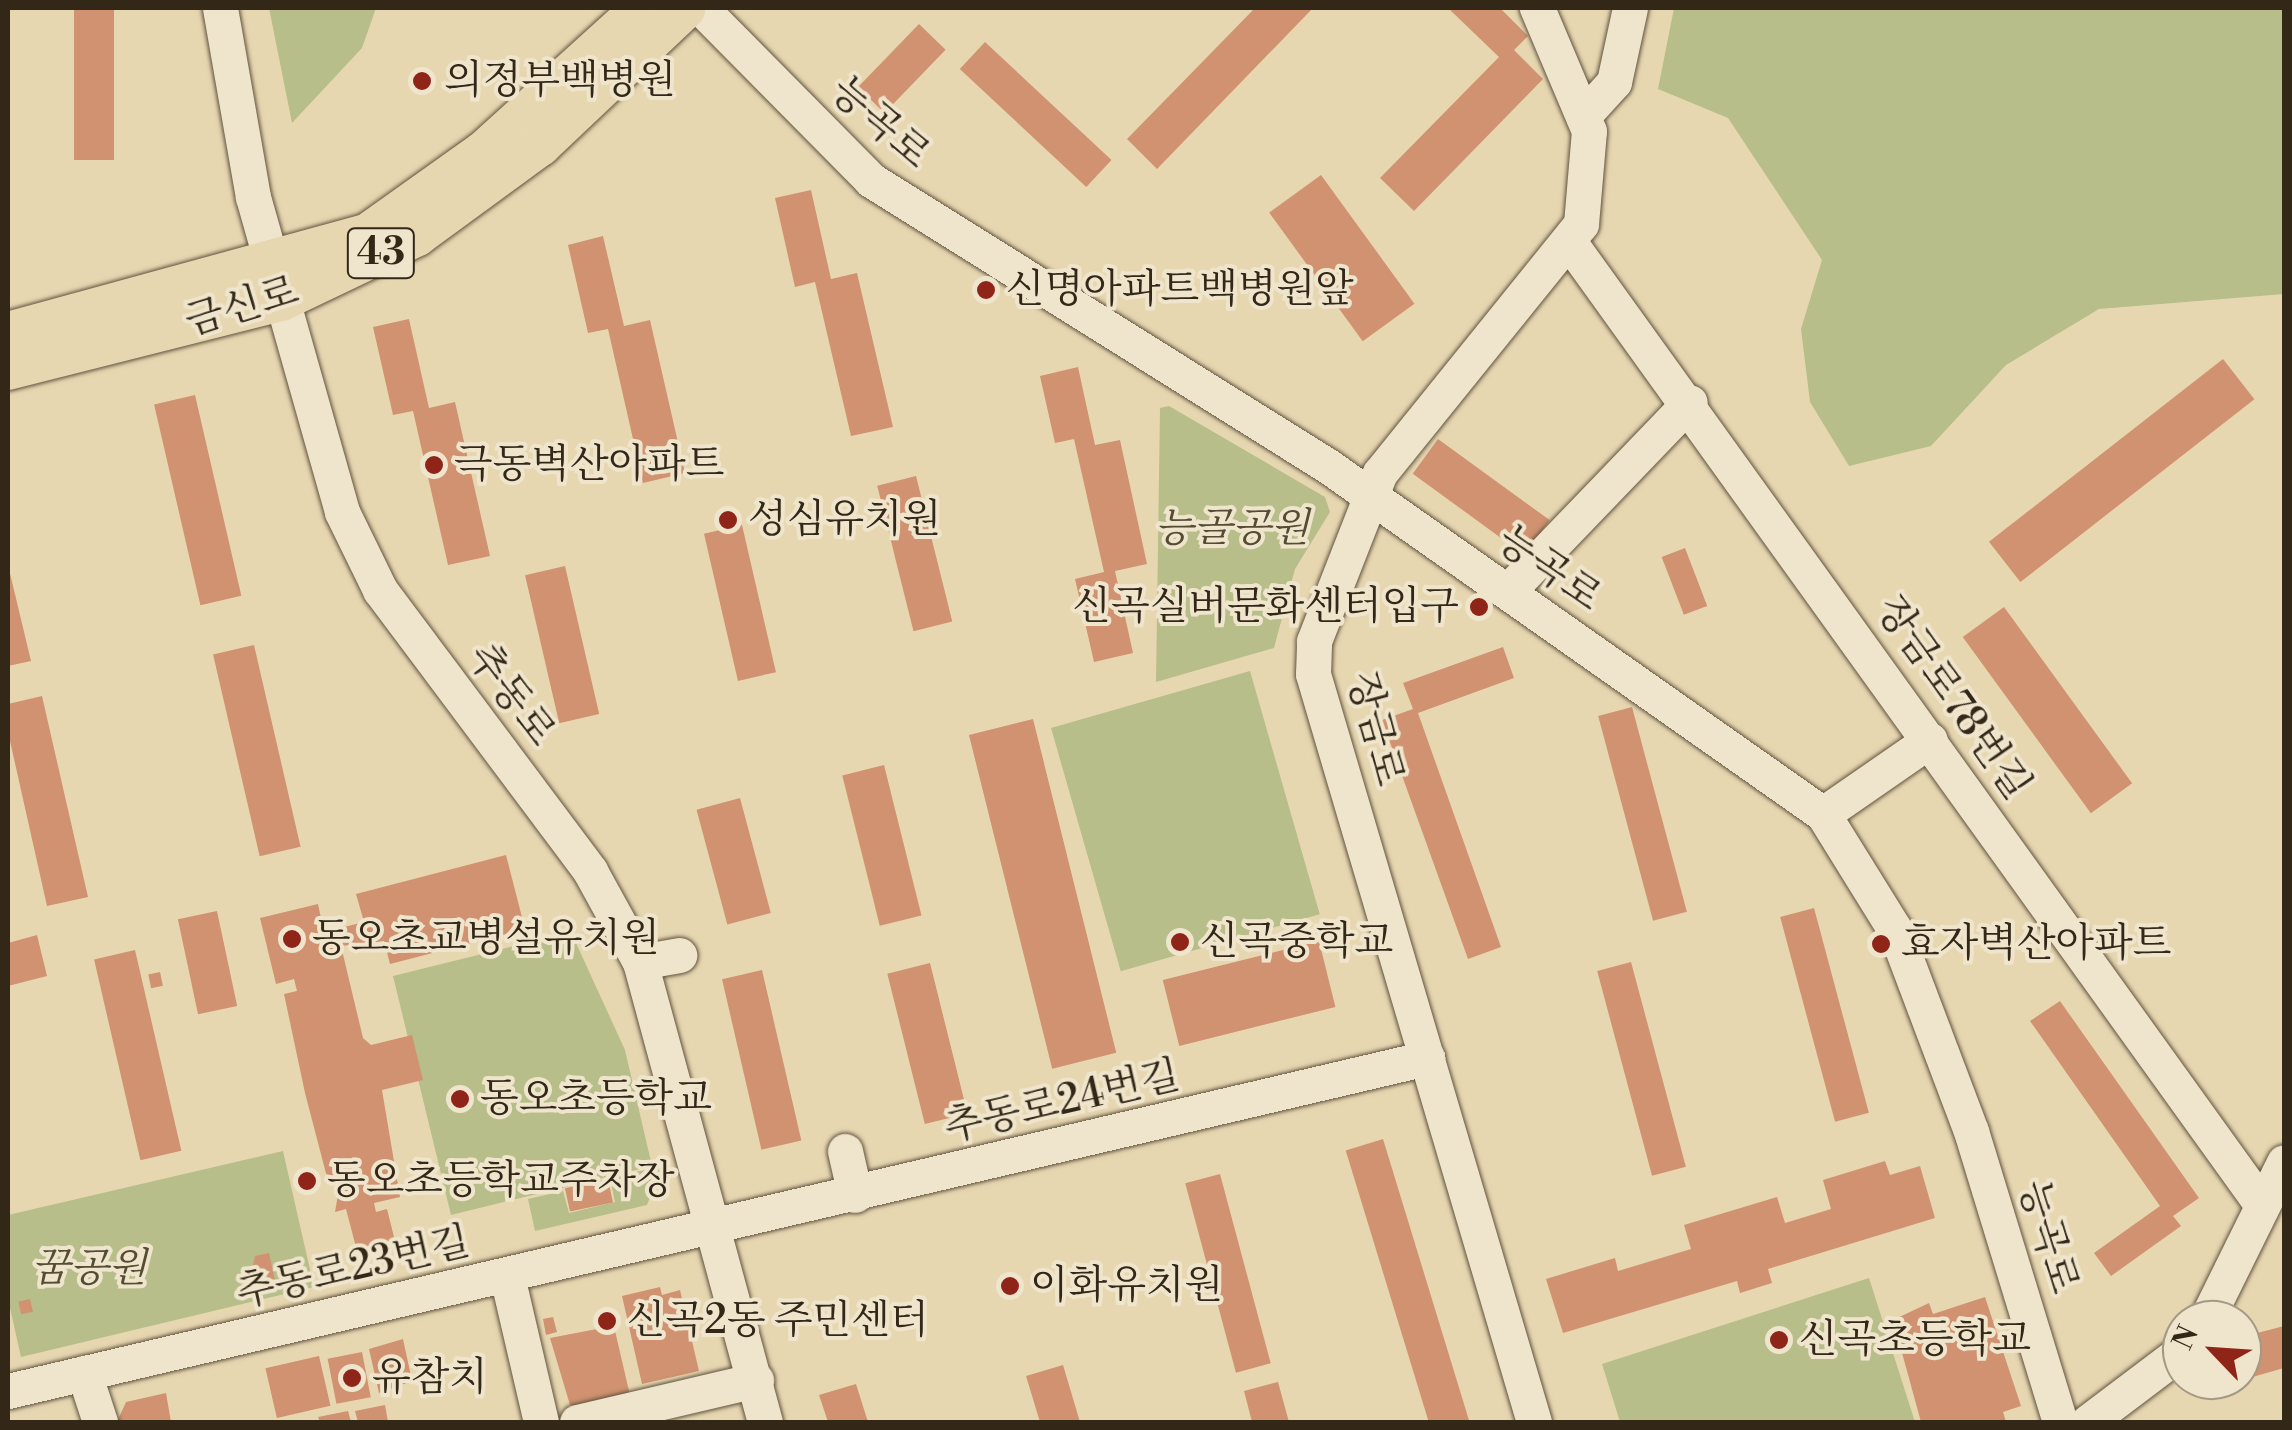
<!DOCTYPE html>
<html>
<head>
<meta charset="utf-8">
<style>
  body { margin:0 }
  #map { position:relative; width:2292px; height:1430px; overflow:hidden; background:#e7d7b1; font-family:"Libre Bodoni","Noto Serif KR",serif }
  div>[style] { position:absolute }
  .green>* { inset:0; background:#b7be8a; transform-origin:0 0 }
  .building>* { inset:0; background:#d09270; transform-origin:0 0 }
  .roads { filter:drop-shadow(0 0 2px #60533e) drop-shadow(0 0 2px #60533e) }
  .minor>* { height:35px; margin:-17.5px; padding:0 17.5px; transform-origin:17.5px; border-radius:17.5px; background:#efe5cc }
  .major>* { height:42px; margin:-21px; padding:0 21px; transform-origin:21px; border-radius:21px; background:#e7d7b1 }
  .dots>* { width:28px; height:28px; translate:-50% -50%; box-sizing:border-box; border:5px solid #efe5cc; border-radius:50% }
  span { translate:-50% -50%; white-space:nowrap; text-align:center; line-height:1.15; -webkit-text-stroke:8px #efe5cc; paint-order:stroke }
  .shield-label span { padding:2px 8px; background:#efe5cc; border:2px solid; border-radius:8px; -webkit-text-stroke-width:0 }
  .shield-label { font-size:38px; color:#332718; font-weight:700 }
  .poi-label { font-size:40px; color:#332718 }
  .left { translate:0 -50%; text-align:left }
  .right { translate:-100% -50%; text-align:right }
  .street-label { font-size:40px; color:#332718 }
  .park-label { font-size:40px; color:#544d34; font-style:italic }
  .frame { position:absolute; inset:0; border:10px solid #332718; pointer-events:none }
  .north { position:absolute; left:2162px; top:1300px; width:100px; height:100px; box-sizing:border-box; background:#efe5cc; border:2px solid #a49984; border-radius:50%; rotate:295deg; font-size:28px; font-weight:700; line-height:40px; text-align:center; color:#332718 }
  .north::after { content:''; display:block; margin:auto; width:35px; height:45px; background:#8f2418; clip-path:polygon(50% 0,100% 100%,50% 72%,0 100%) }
</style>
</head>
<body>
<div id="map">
  <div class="green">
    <i style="clip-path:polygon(269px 8px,376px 8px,362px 48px,292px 123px)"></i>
    <i style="clip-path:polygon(1674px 8px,2284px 8px,2284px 294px,2099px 309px,2006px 365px,1931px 446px,1849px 466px,1810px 402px,1801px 329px,1822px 260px,1728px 118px,1658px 89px)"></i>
    <i style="clip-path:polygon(1169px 406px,1325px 497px,1330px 512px,1295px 569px,1274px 648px,1156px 682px,1160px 408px)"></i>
    <i style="left:1250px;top:671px;width:253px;height:207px;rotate:74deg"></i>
    <i style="clip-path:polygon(571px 932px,625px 1050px,652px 1166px,451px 1215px,393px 976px)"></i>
    <i style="clip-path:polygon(283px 1151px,314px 1287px,21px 1357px,8px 1299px,8px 1215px)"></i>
    <i style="clip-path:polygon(662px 1166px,647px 1205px,535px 1231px,528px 1199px,563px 1191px,569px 1213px,615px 1202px,610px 1178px)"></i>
    <i style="clip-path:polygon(1869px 1278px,1915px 1422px,1620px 1422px,1602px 1364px)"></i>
  </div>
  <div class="building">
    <i style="left:74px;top:8px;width:40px;height:152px"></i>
    <i style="clip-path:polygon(1255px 8px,1313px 8px,1157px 169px,1127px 139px)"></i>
    <i style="clip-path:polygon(1448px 8px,1500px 8px,1528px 36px,1514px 50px,1543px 79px,1414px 211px,1380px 178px,1499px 57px)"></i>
    <i style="left:919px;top:24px;width:37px;height:88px;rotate:44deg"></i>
    <i style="left:985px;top:42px;width:173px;height:37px;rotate:43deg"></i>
    <i style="left:1321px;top:175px;width:159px;height:64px;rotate:54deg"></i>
    <i style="clip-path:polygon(811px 190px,831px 279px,857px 273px,893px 427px,851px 436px,815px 282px,795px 287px,775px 198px)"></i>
    <i style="clip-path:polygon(603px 236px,624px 326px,650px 320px,685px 473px,643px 483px,608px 329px,588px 333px,568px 245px)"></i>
    <i style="clip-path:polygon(409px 319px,429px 408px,455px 402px,490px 556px,448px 565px,413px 411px,393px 415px,373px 327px)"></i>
    <i style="left:2223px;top:359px;width:51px;height:297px;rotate:52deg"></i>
    <i style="clip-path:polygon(1078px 367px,1095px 445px,1120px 440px,1147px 564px,1115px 571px,1133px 653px,1094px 662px,1075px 579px,1104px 572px,1074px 439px,1055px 443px,1040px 376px)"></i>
    <i style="left:195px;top:395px;width:206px;height:42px;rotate:77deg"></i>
    <i style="left:1438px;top:439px;width:138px;height:43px;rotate:36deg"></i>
    <i style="left:916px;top:476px;width:150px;height:40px;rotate:76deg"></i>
    <i style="left:742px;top:525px;width:151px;height:39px;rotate:77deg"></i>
    <i style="left:1685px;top:548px;width:62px;height:25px;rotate:69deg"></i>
    <i style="clip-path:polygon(8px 565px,31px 661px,8px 666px)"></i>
    <i style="left:565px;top:566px;width:152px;height:41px;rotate:77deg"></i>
    <i style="left:2004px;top:607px;width:218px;height:51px;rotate:54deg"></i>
    <i style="left:254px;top:645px;width:207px;height:42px;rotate:77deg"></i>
    <i style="clip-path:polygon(1503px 647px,1514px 678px,1418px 713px,1501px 947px,1468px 959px,1382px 720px,1413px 709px,1403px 683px)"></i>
    <i style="clip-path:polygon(42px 696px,88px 897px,47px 906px,8px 732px,8px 704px)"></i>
    <i style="left:1632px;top:707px;width:212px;height:35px;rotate:75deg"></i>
    <i style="left:1033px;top:719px;width:344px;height:66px;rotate:76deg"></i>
    <i style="left:884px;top:765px;width:155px;height:43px;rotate:76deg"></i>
    <i style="left:740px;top:798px;width:119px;height:45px;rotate:75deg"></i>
    <i style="clip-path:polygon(506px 855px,525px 929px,390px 964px,384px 941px,341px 946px,363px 1038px,371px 1045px,412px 1035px,423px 1080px,382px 1090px,400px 1197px,374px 1203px,376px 1212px,387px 1209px,395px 1241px,357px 1251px,346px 1209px,335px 1212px,340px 1183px,329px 1185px,305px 1093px,284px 994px,297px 991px,294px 979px,276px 984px,260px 918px,318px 904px,324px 932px,364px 922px,356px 894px)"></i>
    <i style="left:1814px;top:908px;width:212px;height:35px;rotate:75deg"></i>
    <i style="left:217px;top:911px;width:97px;height:40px;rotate:78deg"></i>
    <i style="clip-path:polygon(37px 935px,47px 976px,8px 986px,8px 943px)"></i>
    <i style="left:1319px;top:941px;width:68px;height:161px;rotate:76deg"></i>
    <i style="left:135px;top:950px;width:206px;height:42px;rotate:77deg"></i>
    <i style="left:1631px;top:962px;width:212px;height:35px;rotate:75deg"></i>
    <i style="left:930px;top:963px;width:155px;height:44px;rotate:76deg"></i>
    <i style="left:762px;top:970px;width:175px;height:41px;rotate:77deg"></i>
    <i style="left:160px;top:972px;width:14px;height:12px;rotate:78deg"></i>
    <i style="clip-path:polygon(2060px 1001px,2199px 1198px,2173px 1216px,2181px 1226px,2111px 1276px,2094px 1253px,2160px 1206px,2030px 1021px)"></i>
    <i style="left:1383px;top:1139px;width:297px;height:39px;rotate:73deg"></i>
    <i style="clip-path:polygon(1885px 1161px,1890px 1175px,1920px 1166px,1935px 1218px,1768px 1269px,1772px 1283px,1740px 1293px,1737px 1281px,1563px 1333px,1546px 1279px,1615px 1258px,1618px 1271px,1691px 1249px,1684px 1225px,1777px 1197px,1785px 1223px,1831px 1209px,1823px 1180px)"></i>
    <i style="left:1220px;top:1174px;width:196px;height:36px;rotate:75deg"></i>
    <i style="left:608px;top:1179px;width:24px;height:44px;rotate:78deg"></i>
    <i style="clip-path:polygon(269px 1253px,275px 1280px,249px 1286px,255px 1256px)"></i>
    <i style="clip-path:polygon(660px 1287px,662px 1295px,680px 1290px,699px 1371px,642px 1384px,622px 1296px)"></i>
    <i style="clip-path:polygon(1985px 1297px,2021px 1406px,2003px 1412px,2006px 1422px,1921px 1422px,1893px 1320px,1929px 1303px,1933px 1314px)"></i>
    <i style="left:30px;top:1299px;width:13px;height:12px;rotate:77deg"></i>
    <i style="clip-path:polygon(553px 1317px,557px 1332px,546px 1335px,543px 1319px)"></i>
    <i style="clip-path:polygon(604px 1319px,613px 1322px,629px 1391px,623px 1404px,570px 1405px,550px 1338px,602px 1328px)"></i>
    <i style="clip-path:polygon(2284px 1326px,2284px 1368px,2249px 1378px,2242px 1337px)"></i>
    <i style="clip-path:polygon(403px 1339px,412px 1381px,379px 1393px,369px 1349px)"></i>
    <i style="left:362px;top:1352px;width:46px;height:35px;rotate:79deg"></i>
    <i style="left:319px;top:1356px;width:51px;height:55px;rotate:77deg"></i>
    <i style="clip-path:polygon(1063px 1365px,1080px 1422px,1040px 1422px,1026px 1376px)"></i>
    <i style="clip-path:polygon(1278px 1382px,1289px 1422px,1252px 1422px,1244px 1391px)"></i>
    <i style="clip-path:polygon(856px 1384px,868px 1422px,828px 1422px,819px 1395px)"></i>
    <i style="clip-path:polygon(166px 1393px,171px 1422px,117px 1422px,126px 1402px)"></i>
    <i style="clip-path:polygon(385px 1405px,388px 1422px,358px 1422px,355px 1411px)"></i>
    <i style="clip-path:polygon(348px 1411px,351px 1422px,320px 1422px,318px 1417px)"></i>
  </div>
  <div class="roads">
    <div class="minor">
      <i style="left:220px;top:8px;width:192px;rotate:80.1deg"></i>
      <i style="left:253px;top:197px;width:327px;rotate:74.2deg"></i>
      <i style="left:342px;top:512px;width:87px;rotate:64deg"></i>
      <i style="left:380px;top:590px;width:351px;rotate:53.2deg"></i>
      <i style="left:590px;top:871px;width:104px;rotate:61.2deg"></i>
      <i style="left:640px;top:962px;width:477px;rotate:74.8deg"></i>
      <i style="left:701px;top:8px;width:242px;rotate:45.3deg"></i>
      <i style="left:871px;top:180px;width:539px;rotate:32.04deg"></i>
      <i style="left:1328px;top:466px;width:605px;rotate:35.11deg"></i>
      <i style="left:1823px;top:814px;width:137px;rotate:58.2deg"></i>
      <i style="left:1895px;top:930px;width:215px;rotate:69.3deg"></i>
      <i style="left:1971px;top:1131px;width:304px;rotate:73deg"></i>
      <i style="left:1583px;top:116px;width:46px;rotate:-47.6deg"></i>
      <i style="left:1614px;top:82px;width:76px;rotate:-77.8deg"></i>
      <i style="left:1570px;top:243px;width:1185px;rotate:54.27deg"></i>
      <i style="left:1508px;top:591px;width:262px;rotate:-46.1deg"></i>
      <i style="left:1823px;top:814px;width:130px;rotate:-34.7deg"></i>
      <i style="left:640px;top:962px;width:40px;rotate:-10deg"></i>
      <i style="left:845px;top:1151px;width:45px;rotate:77.2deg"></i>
      <i style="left:507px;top:1276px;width:150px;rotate:76.9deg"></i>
      <i style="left:2206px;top:1320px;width:176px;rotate:-63.7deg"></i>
      <i style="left:84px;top:1373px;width:52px;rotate:71.9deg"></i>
      <i style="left:8px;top:1391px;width:1458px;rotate:-13.21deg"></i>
      <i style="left:577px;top:1422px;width:184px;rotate:-13.2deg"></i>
      <i style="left:1534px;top:1422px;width:780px;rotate:-106.46deg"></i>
      <i style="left:1313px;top:674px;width:33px;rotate:-88deg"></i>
      <i style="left:1314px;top:641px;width:180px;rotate:-68.6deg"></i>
      <i style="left:1380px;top:473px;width:320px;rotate:-51.1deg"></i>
      <i style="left:1581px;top:224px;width:93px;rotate:-85.1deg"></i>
      <i style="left:1589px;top:131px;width:134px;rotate:-112.9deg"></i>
      <i style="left:2088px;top:1422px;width:118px;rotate:-37.1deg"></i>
    </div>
    <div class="major">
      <i style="left:8px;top:333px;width:372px;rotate:-15.3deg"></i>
      <i style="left:367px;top:235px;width:143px;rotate:-35.4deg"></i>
      <i style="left:484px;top:152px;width:215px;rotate:-42.2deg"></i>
      <i style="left:8px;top:369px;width:282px;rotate:-14.2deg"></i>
      <i style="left:281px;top:300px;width:151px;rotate:-25.5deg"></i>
      <i style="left:417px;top:235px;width:152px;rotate:-36.2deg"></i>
      <i style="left:540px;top:145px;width:199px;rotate:-43.4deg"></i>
    </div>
  </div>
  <div class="dots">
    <i style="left:422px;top:81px;background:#8f2418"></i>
    <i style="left:986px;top:290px;background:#8f2418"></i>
    <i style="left:434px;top:465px;background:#8f2418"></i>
    <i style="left:728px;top:520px;background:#8f2418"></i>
    <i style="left:1479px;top:607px;background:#8f2418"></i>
    <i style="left:292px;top:939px;background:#8f2418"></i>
    <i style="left:1180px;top:942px;background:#8f2418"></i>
    <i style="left:1881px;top:944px;background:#8f2418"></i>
    <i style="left:460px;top:1099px;background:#8f2418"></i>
    <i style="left:307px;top:1181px;background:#8f2418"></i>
    <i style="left:1010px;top:1286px;background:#8f2418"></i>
    <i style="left:607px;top:1321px;background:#8f2418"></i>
    <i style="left:1779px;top:1340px;background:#8f2418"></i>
    <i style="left:352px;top:1378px;background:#8f2418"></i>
  </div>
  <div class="shield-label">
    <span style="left:381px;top:253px">43</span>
  </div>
  <div class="poi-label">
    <span class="left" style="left:444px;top:81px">의정부백병원</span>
    <span class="left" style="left:1006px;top:290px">신명아파트백병원앞</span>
    <span class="left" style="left:454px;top:465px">극동벽산아파트</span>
    <span class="left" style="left:748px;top:520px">성심유치원</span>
    <span class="right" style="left:1459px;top:607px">신곡실버문화센터입구</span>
    <span class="left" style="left:312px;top:939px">동오초교병설유치원</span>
    <span class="left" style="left:1200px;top:942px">신곡중학교</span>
    <span class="left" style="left:1901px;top:944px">효자벽산아파트</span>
    <span class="left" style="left:480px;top:1099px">동오초등학교</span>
    <span class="left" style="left:327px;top:1181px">동오초등학교주차장</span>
    <span class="left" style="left:1030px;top:1286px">이화유치원</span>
    <span class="left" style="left:627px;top:1321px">신곡2동 주민센터</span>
    <span class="left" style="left:1799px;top:1340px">신곡초등학교</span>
    <span class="left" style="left:372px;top:1378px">유참치</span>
  </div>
  <div class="street-label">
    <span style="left:880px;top:123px;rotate:41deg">능곡로</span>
    <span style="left:242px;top:307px;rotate:-17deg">금신로</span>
    <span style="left:1549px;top:569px;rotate:35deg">능곡로</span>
    <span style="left:511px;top:695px;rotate:53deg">추동로</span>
    <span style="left:1953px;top:698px;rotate:55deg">장금로78번길</span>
    <span style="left:1375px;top:729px;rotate:75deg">장금로</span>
    <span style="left:1062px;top:1102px;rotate:-13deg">추동로24번길</span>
    <span style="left:2048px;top:1237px;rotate:73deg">능곡로</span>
    <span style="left:353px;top:1268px;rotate:-13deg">추동로23번길</span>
  </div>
  <div class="park-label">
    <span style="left:1232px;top:529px">능골공원</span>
    <span style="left:89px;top:1269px">꿈공원</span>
  </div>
  <div class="frame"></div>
  <div class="north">N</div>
</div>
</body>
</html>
